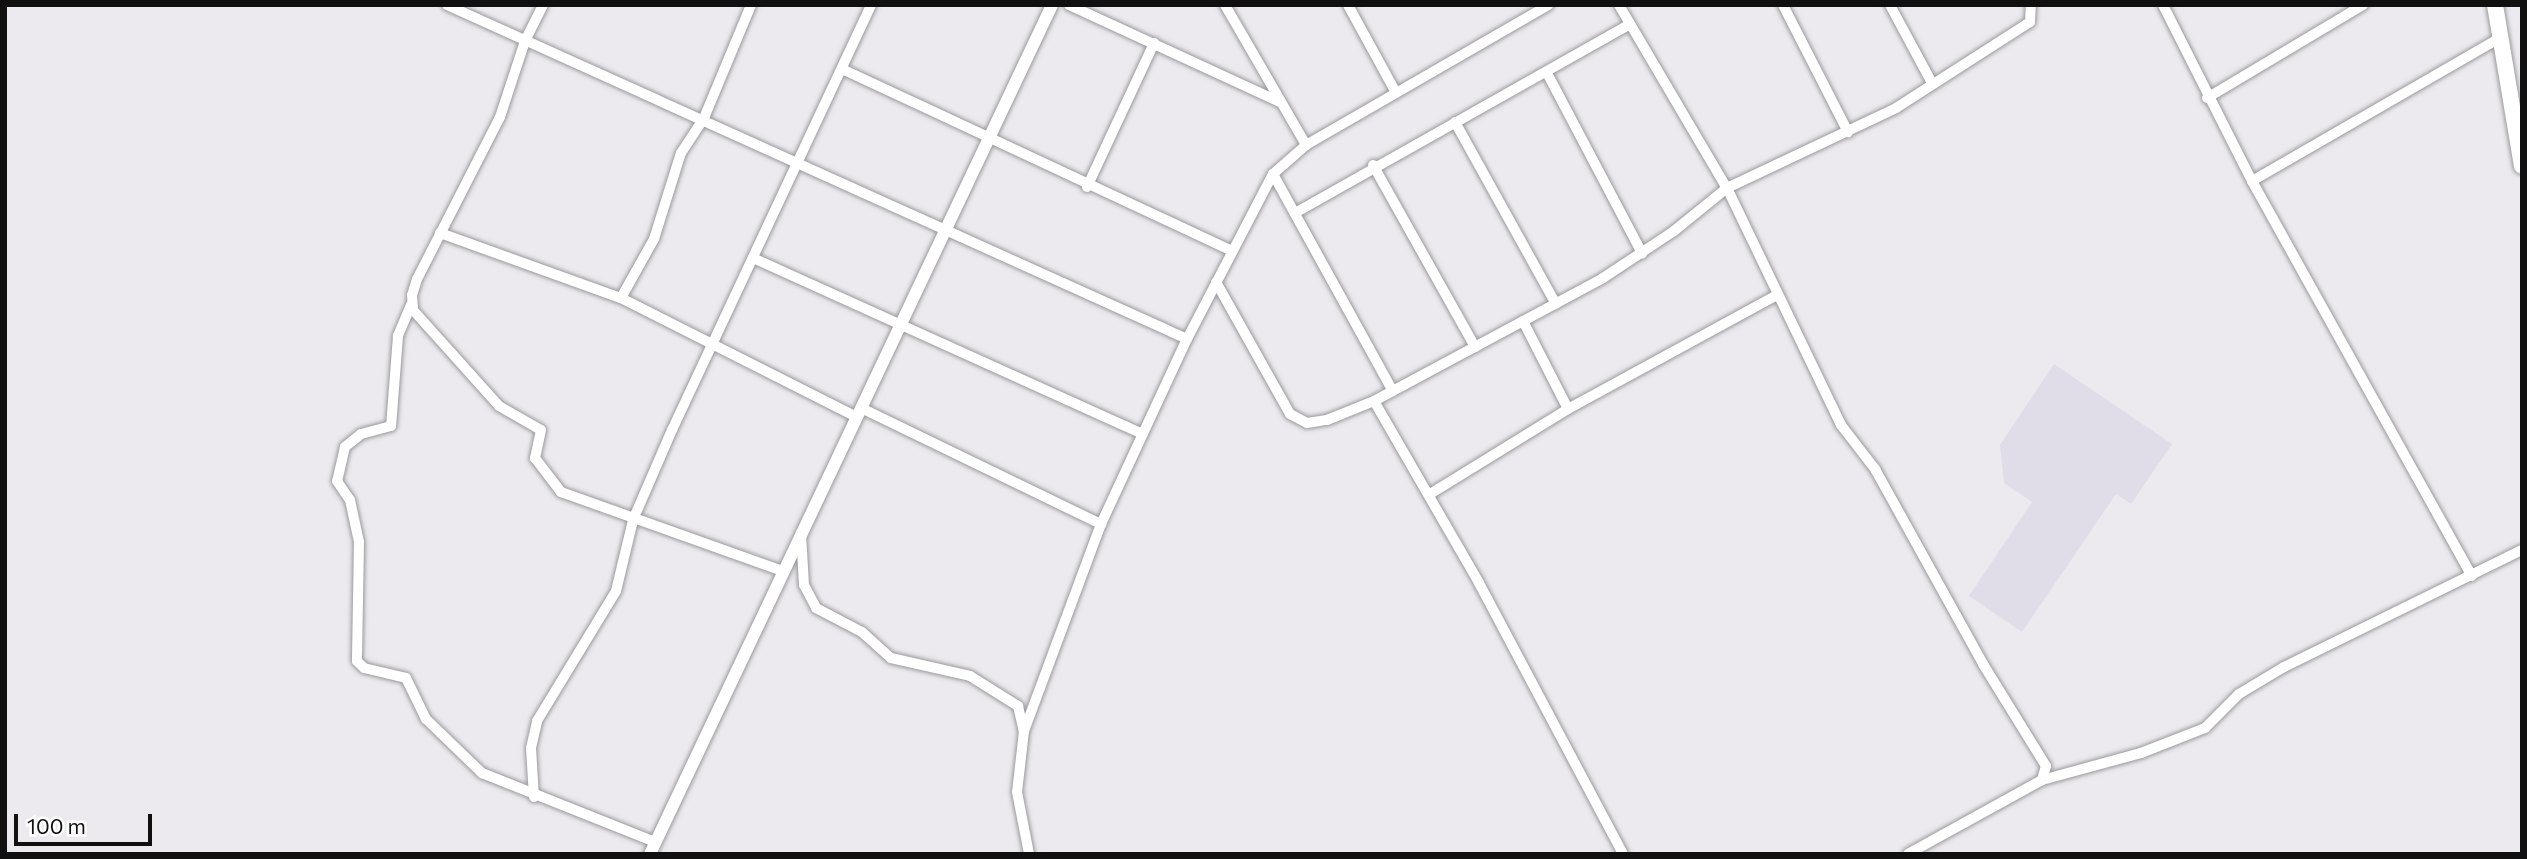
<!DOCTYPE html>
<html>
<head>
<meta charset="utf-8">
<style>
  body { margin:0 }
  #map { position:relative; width:2527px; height:859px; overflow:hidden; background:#eceaee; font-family:Commissioner,sans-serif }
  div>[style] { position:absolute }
  .built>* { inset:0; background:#e1dde8 }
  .roads { filter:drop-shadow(0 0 2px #9a999d) drop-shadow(0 0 2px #9a999d) }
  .minor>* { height:10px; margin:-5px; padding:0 5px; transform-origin:5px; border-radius:5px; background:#fff }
  .tertiary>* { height:12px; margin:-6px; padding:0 6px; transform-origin:6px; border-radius:6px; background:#fff }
  .primary>* { height:16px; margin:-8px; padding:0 8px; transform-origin:8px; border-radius:8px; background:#fff }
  span { translate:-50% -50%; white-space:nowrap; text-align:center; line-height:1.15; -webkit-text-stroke:7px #fff; paint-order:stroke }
  .frame { position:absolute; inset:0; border:7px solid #101011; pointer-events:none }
  .scale { position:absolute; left:14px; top:814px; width:138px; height:32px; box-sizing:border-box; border:4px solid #101011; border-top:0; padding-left:9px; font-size:21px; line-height:24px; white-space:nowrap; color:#101011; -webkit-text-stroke:5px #fff; paint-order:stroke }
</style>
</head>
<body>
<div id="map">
  <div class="built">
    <i style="clip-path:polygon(2054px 364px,2172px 444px,2131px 504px,2116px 494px,2022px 632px,1969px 596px,2032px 502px,2004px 483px,2000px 445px)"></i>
  </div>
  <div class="roads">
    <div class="minor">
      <i style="left:447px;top:5px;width:812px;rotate:24.29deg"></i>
      <i style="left:543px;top:5px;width:40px;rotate:116.6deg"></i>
      <i style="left:525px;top:41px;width:80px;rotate:108.2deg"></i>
      <i style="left:500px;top:117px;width:182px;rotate:117.1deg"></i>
      <i style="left:417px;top:279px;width:17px;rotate:107deg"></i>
      <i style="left:412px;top:295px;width:15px;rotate:86deg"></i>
      <i style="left:413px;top:310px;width:129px;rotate:48.1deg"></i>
      <i style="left:499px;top:406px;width:48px;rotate:29.7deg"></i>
      <i style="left:541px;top:430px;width:29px;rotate:102deg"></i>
      <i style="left:535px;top:458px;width:43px;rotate:52.6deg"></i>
      <i style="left:561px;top:492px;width:236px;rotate:19.6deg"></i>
      <i style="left:1069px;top:5px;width:232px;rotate:24.7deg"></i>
      <i style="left:1225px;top:5px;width:162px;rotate:59.9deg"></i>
      <i style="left:1348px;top:5px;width:98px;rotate:61.3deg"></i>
      <i style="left:1619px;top:5px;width:212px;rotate:59.5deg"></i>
      <i style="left:1727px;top:188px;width:263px;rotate:64.3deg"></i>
      <i style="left:1841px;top:425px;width:56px;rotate:52.3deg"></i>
      <i style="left:1875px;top:469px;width:223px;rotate:61deg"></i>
      <i style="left:1983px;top:664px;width:120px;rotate:58.3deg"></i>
      <i style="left:2046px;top:766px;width:15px;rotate:106deg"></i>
      <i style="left:2042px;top:780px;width:153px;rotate:151.1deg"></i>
      <i style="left:1783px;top:5px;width:143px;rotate:62.9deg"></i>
      <i style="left:1890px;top:5px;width:89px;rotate:61.7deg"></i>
      <i style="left:2163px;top:5px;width:197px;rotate:63.2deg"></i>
      <i style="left:2252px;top:181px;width:452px;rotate:60.9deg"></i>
      <i style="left:842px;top:69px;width:430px;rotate:25deg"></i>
      <i style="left:1547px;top:73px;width:204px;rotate:62.2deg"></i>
      <i style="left:2207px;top:98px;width:182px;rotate:-30.8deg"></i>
      <i style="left:1455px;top:122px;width:208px;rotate:61deg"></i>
      <i style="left:1373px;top:165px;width:209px;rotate:60.7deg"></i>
      <i style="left:1273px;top:174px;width:248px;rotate:61.1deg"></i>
      <i style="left:2252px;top:181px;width:286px;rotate:-30deg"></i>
      <i style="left:1087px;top:187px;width:159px;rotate:-65deg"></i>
      <i style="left:1295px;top:213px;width:382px;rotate:-29.4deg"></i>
      <i style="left:440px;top:233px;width:192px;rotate:19.8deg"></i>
      <i style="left:621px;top:298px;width:264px;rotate:26.8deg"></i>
      <i style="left:753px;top:258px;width:427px;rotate:24.3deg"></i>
      <i style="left:1216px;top:282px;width:151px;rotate:60.7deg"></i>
      <i style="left:1290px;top:414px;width:19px;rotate:28deg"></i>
      <i style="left:1307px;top:423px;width:20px;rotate:-9deg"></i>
      <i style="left:1327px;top:420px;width:51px;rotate:-22deg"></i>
      <i style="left:1374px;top:401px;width:260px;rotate:-28.2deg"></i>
      <i style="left:1603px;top:278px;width:85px;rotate:-33.5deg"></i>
      <i style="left:1674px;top:231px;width:68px;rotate:-39.1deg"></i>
      <i style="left:1727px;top:188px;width:187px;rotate:-25.3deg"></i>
      <i style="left:1896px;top:108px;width:159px;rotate:-32.7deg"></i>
      <i style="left:2030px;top:22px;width:17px;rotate:-87deg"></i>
      <i style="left:621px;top:298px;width:68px;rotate:-60.8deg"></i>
      <i style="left:654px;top:239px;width:90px;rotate:-72.6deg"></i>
      <i style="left:681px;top:153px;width:42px;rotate:-56.7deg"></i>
      <i style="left:704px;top:118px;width:122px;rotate:-67.4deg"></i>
      <i style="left:411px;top:305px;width:34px;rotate:113deg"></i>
      <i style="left:398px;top:336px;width:90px;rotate:94.4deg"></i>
      <i style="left:391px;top:426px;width:31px;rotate:165deg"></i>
      <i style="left:361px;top:434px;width:21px;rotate:141deg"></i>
      <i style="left:345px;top:447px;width:35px;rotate:103deg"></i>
      <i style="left:337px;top:481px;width:23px;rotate:56deg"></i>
      <i style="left:350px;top:500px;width:43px;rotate:77.9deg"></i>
      <i style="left:359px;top:542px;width:119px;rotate:91deg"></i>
      <i style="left:357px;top:661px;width:10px;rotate:45deg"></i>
      <i style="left:364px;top:668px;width:43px;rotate:13.4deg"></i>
      <i style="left:406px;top:678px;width:46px;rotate:64deg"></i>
      <i style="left:426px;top:719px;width:78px;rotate:44deg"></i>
      <i style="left:482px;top:773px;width:186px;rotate:21.7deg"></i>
      <i style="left:1523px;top:321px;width:99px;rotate:62.9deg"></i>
      <i style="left:1374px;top:401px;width:210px;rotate:60deg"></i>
      <i style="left:1479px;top:583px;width:307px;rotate:62deg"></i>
      <i style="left:861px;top:408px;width:267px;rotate:25.8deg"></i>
      <i style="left:1430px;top:494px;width:162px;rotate:-31.6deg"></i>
      <i style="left:1568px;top:409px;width:238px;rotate:-28.6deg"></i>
      <i style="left:801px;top:533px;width:52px;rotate:86.7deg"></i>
      <i style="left:804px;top:585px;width:26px;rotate:62deg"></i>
      <i style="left:816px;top:608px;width:52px;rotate:27.6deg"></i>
      <i style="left:862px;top:632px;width:39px;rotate:42deg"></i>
      <i style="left:891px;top:658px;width:81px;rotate:12.8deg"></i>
      <i style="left:970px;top:676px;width:57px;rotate:32deg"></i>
      <i style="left:1018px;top:706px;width:26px;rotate:77deg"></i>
      <i style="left:1024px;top:731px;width:61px;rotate:96.5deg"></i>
      <i style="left:1017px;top:792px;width:63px;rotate:79deg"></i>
      <i style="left:1024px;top:731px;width:221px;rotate:-69.6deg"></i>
      <i style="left:1101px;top:524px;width:204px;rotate:-65.1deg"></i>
      <i style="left:1187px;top:339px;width:186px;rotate:-62.5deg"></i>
      <i style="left:1273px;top:174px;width:44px;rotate:-41.3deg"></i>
      <i style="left:1306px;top:145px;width:280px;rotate:-30deg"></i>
      <i style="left:2042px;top:780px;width:103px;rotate:-15.3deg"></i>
      <i style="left:2141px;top:753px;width:69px;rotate:-21.3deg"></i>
      <i style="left:2205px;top:728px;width:48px;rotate:-45deg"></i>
      <i style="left:2239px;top:694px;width:52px;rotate:-31deg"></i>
      <i style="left:2284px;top:667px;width:265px;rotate:-26.2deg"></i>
      <i style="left:534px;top:797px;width:49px;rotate:-93.5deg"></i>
      <i style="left:531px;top:748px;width:28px;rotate:-77deg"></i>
      <i style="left:537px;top:721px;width:152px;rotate:-58.7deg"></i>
      <i style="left:616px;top:591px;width:73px;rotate:-76.5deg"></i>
      <i style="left:633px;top:520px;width:98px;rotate:-66.6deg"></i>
      <i style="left:672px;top:430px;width:469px;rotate:-64.9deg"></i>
    </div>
    <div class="tertiary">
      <i style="left:650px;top:854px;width:939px;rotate:-64.66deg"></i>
    </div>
    <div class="primary">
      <i style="left:2495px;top:5px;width:163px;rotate:80.5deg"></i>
    </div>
  </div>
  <div class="frame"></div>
  <div class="scale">100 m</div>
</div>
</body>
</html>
